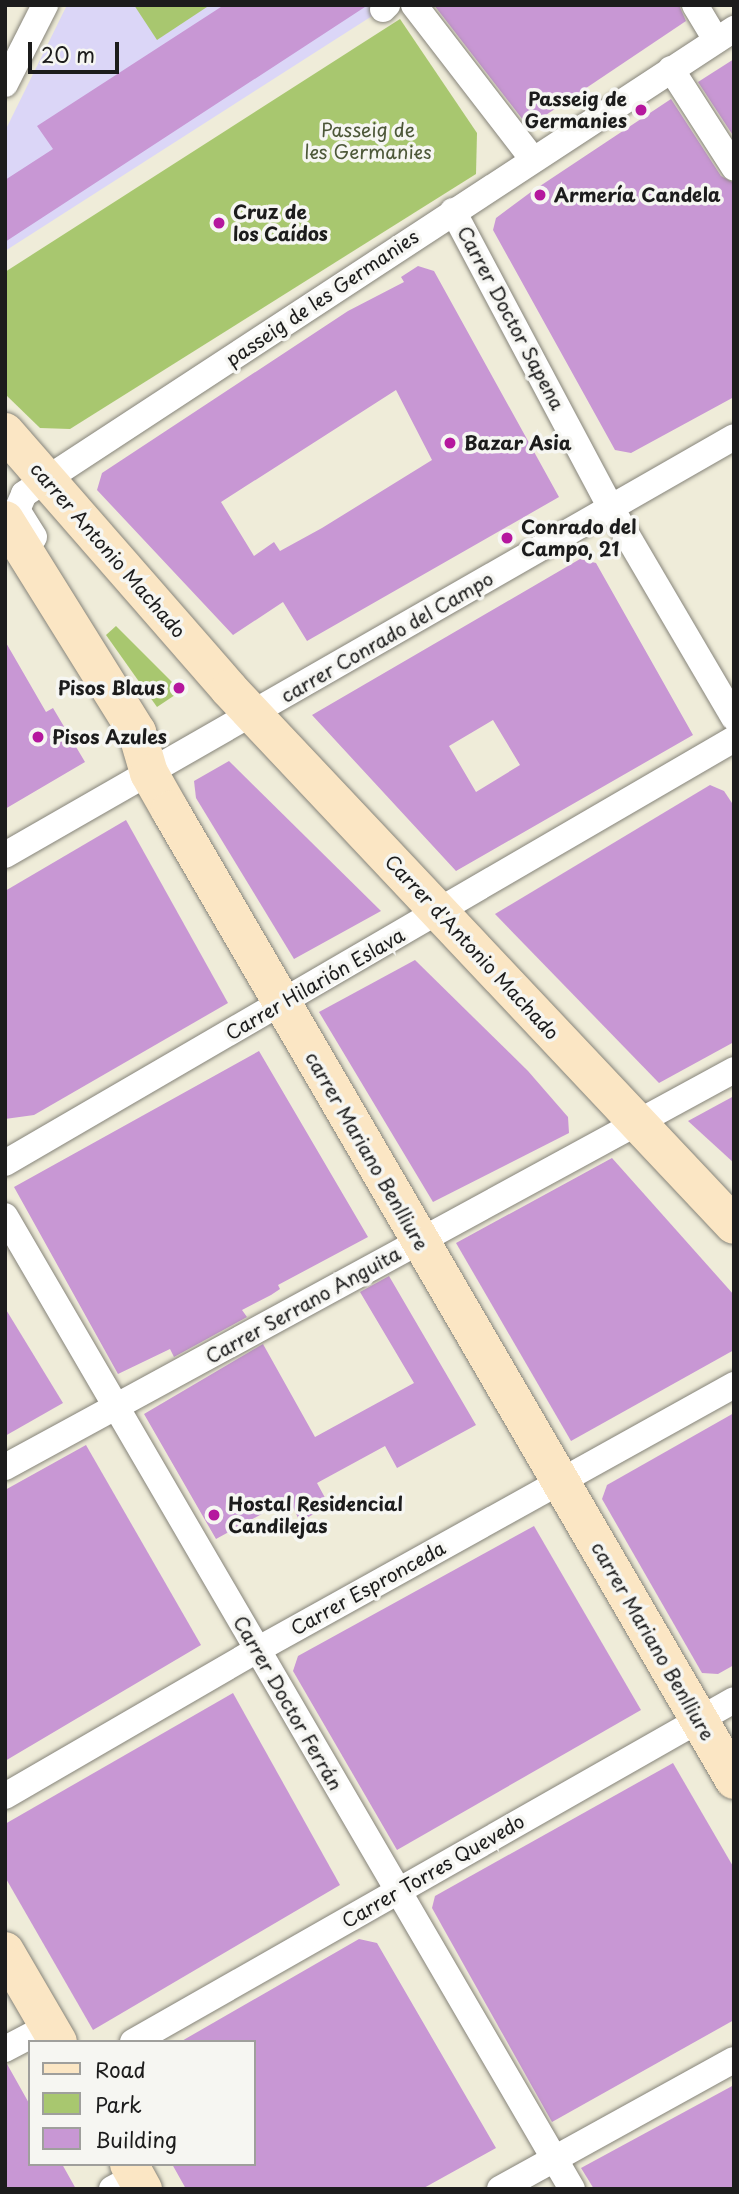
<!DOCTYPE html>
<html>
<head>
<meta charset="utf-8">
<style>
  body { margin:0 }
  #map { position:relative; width:739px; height:2194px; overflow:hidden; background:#efecd9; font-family:"Playpen Sans",sans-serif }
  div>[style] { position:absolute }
  .built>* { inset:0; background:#dbd6f7 }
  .green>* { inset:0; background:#a8c76f }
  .building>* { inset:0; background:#c897d4 }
  .roads { filter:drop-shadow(0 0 2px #86847a) drop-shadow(0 0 2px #86847a) }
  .street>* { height:26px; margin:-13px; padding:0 13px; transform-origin:13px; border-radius:13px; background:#fff }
  .secondary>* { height:38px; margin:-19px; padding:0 19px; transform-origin:19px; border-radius:19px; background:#fbe6c4 }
  .dots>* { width:19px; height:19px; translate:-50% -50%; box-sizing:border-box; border:4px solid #f6f6f2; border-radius:50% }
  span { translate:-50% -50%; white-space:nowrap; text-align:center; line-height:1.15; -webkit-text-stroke:7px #f6f6f2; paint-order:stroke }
  .poi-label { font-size:19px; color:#1c1c1c; font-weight:700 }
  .right { translate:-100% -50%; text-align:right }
  .left { translate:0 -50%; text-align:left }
  .park-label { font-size:19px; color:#4d5839 }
  .street-label { font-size:19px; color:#1c1c1c }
  .frame { position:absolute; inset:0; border:7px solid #1c1c1c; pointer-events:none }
  .legend { position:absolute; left:28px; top:2040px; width:228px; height:126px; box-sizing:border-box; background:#f6f6f2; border:2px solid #9f9f9c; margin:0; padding:9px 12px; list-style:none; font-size:21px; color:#1c1c1c }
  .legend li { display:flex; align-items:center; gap:14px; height:35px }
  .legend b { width:35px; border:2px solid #9f9f9c }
  .scale { position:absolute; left:28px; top:42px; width:91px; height:32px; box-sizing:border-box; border:4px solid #1c1c1c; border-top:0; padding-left:9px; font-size:21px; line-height:24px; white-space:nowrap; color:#1c1c1c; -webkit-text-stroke:5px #f6f6f2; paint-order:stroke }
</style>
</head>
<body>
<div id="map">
  <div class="built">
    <i style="clip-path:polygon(67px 5px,379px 5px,383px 9px,5px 251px,5px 131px)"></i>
  </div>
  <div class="green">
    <i style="clip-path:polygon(134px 5px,210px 5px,157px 40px)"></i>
    <i style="clip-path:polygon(400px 19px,477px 133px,476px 174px,70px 429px,40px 428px,5px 394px,5px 272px)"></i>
    <i style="clip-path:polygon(116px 626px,181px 691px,157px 707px,106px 635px)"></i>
  </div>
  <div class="building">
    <i style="clip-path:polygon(224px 5px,368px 5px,5px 242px,5px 180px,53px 149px,37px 126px)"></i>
    <i style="clip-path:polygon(434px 5px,679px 5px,686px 21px,534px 123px,523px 120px)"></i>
    <i style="clip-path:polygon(734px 59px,734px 137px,698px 82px)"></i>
    <i style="clip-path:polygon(671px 99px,721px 176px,734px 183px,734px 397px,631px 453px,615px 450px,493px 230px,496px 218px,531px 192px)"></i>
    <i style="clip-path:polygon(evenodd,418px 266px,434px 271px,559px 497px,307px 641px,283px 602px,233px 635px,97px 490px,102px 473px,348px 311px,404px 282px,401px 277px,418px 266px,396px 390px,432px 460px,322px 528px,280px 551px,274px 542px,254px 556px,221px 502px,396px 390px)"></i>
    <i style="clip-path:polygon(evenodd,580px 559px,596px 563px,693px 735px,456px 871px,312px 715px,580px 559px,493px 720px,520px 765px,476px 792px,449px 746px,493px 720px)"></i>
    <i style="clip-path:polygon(5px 641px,46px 712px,53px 708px,85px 762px,5px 809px)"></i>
    <i style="clip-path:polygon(229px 761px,381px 911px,294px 959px,196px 798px,194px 781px)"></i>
    <i style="clip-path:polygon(710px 785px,724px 791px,734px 806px,734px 1042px,659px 1083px,495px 914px)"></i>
    <i style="clip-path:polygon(126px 820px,228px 1003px,34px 1115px,5px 1119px,5px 891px)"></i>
    <i style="clip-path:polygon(415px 960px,528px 1071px,568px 1117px,569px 1133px,433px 1202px,319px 1012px)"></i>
    <i style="clip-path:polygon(259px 1051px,368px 1237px,278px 1285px,280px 1289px,271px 1295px,242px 1310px,247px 1317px,174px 1357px,170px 1349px,118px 1374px,14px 1187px)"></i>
    <i style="clip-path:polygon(734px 1096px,734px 1163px,688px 1121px)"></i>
    <i style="clip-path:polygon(612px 1158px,734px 1295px,734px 1350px,571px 1441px,456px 1243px)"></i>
    <i style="clip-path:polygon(389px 1276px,476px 1425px,397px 1468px,385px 1446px,317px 1483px,329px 1505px,300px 1522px,289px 1499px,216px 1539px,144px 1414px,263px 1344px,315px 1437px,414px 1383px,360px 1292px)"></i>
    <i style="clip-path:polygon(5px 1308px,63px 1403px,5px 1436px)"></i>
    <i style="clip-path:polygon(734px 1413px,734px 1665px,718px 1674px,702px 1673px,602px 1499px,607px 1485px)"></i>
    <i style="clip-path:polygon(86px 1445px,201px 1645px,5px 1761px,5px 1490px)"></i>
    <i style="clip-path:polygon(534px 1526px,641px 1710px,397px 1850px,293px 1671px,298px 1656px)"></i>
    <i style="clip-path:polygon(233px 1693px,340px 1885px,93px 2030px,5px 1877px,5px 1824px)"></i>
    <i style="clip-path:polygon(673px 1763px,734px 1868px,734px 2020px,552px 2122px,432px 1908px,435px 1896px)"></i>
    <i style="clip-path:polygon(359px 1939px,377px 1943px,496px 2148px,422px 2189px,186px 2189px,172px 2164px,254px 2164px,254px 2042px,180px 2042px)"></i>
    <i style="clip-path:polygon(7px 2064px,30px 2105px,30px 2164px,62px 2164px,76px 2189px,5px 2189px)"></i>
    <i style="clip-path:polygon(734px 2085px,734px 2189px,594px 2189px,581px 2168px)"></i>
  </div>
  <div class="roads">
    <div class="street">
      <i style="left:414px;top:5px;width:193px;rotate:52.4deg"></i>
      <i style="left:695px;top:5px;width:41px;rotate:59deg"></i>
      <i style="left:383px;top:9px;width:6px;rotate:-45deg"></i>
      <i style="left:671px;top:69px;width:117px;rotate:57.3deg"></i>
      <i style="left:5px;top:84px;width:89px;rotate:-63.1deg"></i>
      <i style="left:453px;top:211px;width:336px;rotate:62deg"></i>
      <i style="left:611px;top:508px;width:243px;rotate:59.6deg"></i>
      <i style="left:34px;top:537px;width:32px;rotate:-122deg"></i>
      <i style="left:17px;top:510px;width:17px;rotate:-66deg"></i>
      <i style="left:24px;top:494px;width:849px;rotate:-33.22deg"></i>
      <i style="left:5px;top:855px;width:840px;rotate:-29.83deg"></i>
      <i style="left:5px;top:1163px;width:843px;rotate:-30.18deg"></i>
      <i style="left:5px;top:1216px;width:1126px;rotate:59.77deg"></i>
      <i style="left:5px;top:1467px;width:830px;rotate:-28.57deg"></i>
      <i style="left:5px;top:1796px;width:291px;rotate:-30.1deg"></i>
      <i style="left:257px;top:1650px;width:546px;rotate:-29.05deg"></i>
      <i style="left:133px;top:2042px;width:691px;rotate:-29.64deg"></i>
      <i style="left:5px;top:2049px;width:50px;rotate:-27.6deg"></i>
      <i style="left:112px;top:2189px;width:27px;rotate:-28deg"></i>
      <i style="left:500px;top:2189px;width:267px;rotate:-28.9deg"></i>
    </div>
    <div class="secondary">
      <i style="left:5px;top:432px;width:341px;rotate:48.9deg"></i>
      <i style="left:229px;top:689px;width:736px;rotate:46.71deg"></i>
      <i style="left:5px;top:520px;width:250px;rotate:58.1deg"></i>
      <i style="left:137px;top:732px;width:43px;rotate:73.7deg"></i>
      <i style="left:149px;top:773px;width:43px;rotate:60.4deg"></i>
      <i style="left:170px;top:810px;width:1122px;rotate:59.82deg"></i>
      <i style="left:5px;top:1951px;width:105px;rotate:59.8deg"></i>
      <i style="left:129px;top:2164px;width:29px;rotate:61deg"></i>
    </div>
  </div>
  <div class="dots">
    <i style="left:641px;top:110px;background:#b5179e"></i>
    <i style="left:540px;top:195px;background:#b5179e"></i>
    <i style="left:219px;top:223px;background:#b5179e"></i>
    <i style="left:450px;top:443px;background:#b5179e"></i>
    <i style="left:507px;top:538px;background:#b5179e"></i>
    <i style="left:179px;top:688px;background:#b5179e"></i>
    <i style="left:38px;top:737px;background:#b5179e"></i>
    <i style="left:214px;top:1515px;background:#b5179e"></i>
  </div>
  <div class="poi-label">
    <span class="right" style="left:627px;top:110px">Passeig de<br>Germanies</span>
    <span class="left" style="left:554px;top:195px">Armería Candela</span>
    <span class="left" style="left:233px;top:223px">Cruz de<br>los Caídos</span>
    <span class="left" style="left:464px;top:443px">Bazar Asia</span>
    <span class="left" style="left:521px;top:538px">Conrado del<br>Campo, 21</span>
    <span class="right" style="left:165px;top:688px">Pisos Blaus</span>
    <span class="left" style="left:52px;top:737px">Pisos Azules</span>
    <span class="left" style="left:228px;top:1515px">Hostal Residencial<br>Candilejas</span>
  </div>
  <div class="park-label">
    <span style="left:368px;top:141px">Passeig de<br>les Germanies</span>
  </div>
  <div class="street-label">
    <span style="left:322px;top:298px;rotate:-34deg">passeig de les Germanies</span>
    <span style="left:511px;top:318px;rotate:62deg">Carrer Doctor Sapena</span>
    <span style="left:108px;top:550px;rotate:49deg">carrer Antonio Machado</span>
    <span style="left:387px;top:637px;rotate:-30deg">carrer Conrado del Campo</span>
    <span style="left:472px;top:947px;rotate:47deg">Carrer d'Antonio Machado</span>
    <span style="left:315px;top:984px;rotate:-30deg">Carrer Hilarión Eslava</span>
    <span style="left:367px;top:1151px;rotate:60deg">carrer Mariano Benlliure</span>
    <span style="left:303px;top:1305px;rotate:-29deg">Carrer Serrano Anguita</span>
    <span style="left:368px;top:1588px;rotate:-29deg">Carrer Espronceda</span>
    <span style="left:653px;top:1641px;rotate:60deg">carrer Mariano Benlliure</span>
    <span style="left:288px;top:1703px;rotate:60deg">Carrer Doctor Ferrán</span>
    <span style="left:433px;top:1871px;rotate:-30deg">Carrer Torres Quevedo</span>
  </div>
  <div class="frame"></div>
  <ul class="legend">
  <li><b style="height:9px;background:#fbe6c4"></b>Road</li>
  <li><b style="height:19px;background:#a8c76f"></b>Park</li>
  <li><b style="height:19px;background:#c897d4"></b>Building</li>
  </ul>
  <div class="scale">20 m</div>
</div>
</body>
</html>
